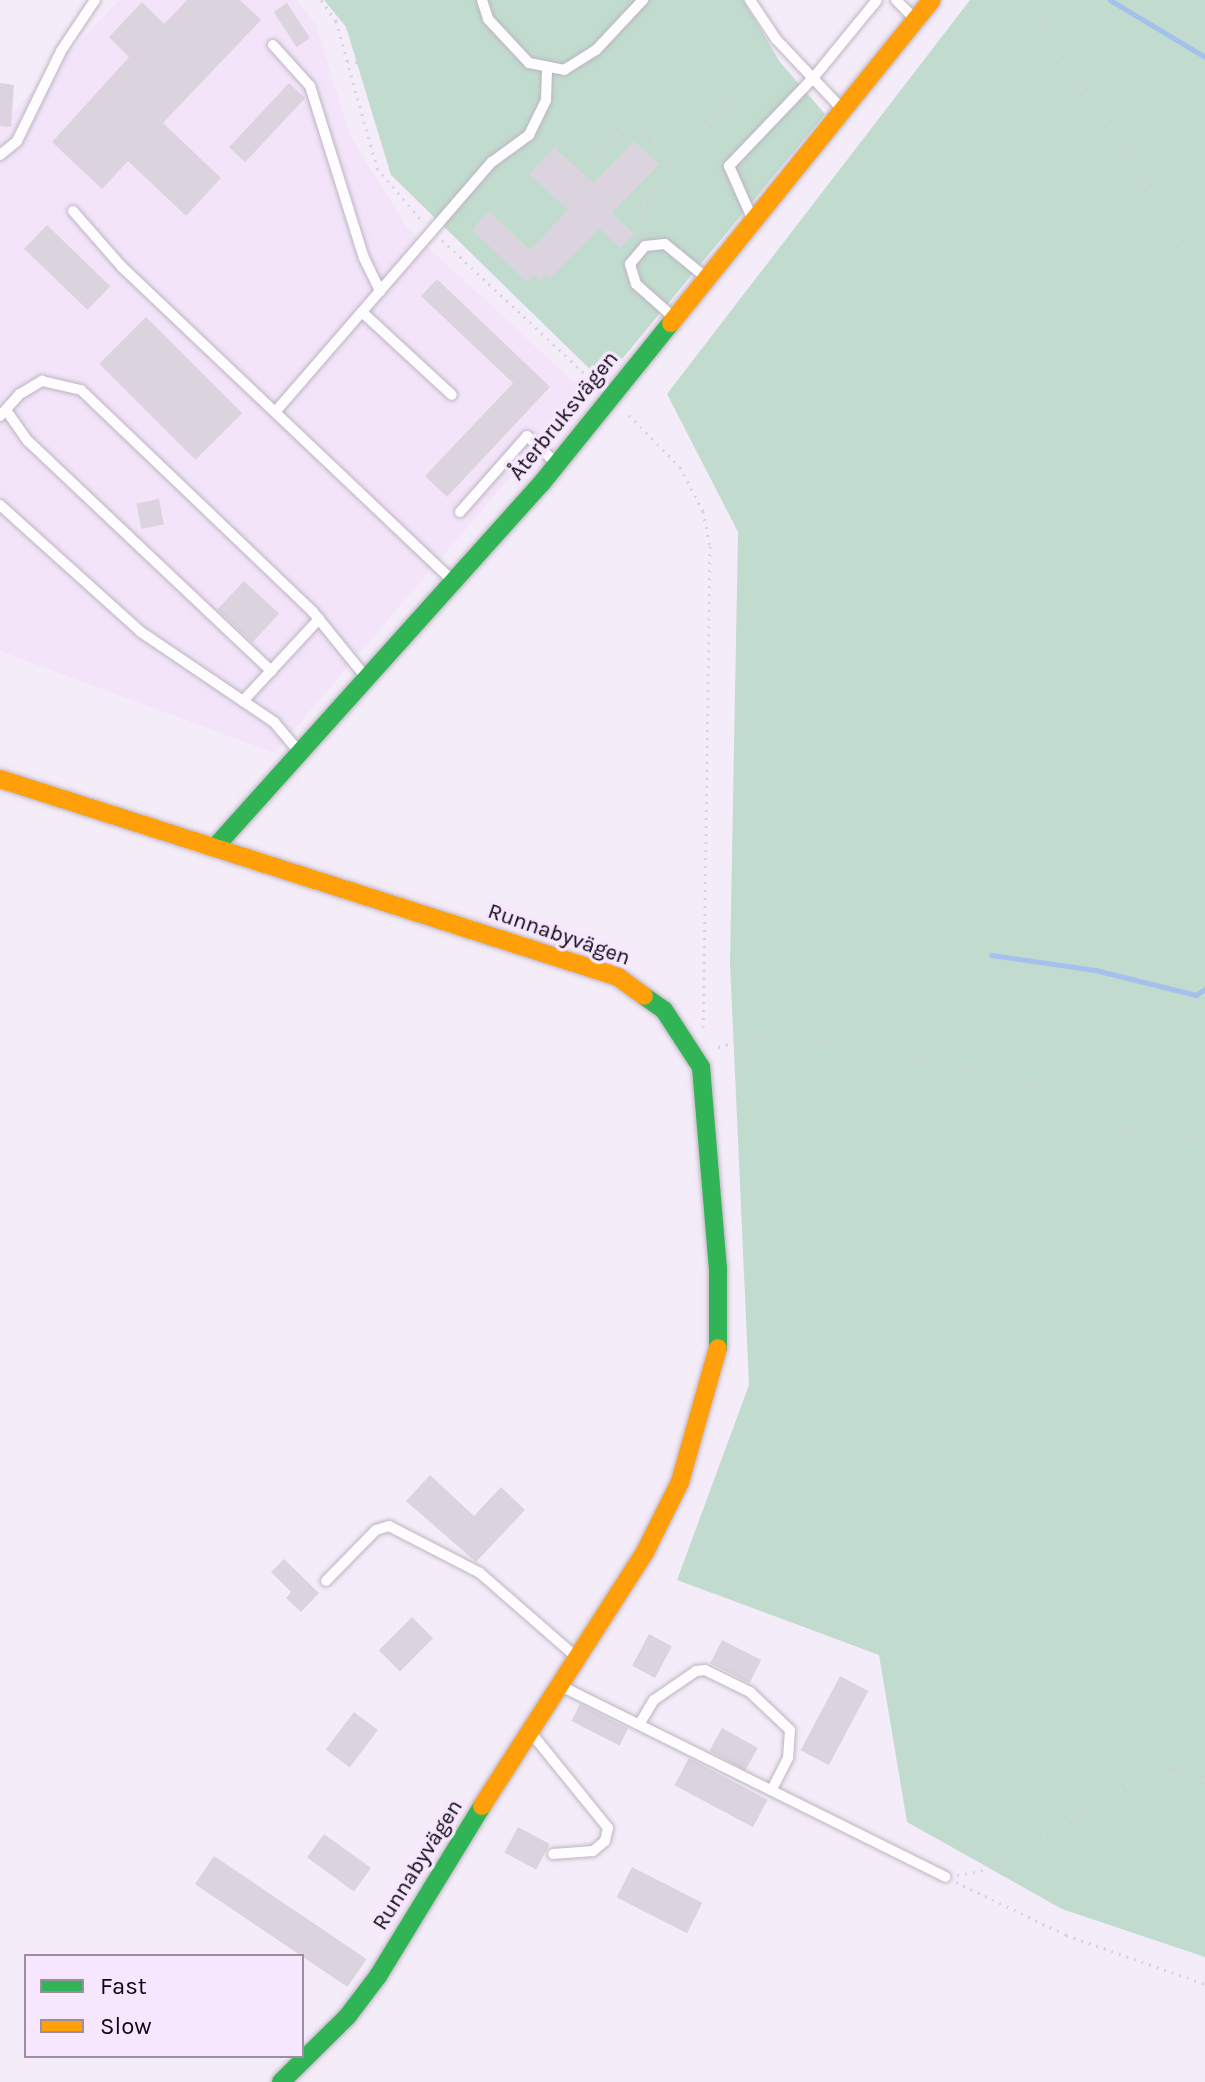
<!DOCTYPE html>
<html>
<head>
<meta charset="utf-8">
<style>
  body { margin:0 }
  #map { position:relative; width:1205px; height:2082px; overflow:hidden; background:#f5ecf9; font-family:Karla,sans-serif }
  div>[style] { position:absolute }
  .built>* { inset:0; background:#f3e4fa }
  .green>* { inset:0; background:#c1dcce }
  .stream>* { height:5px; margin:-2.5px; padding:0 2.5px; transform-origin:2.5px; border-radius:2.5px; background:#a4c0ec }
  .building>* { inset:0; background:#dbd4df; transform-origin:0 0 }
  .path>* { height:3px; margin-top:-1.5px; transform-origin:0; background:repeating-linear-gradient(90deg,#d7d4d9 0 2px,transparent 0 8px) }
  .roads { filter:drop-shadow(0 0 2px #bcb5c0) drop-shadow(0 0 2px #bcb5c0) }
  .lane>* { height:10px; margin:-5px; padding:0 5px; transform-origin:5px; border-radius:5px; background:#fefcfe }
  .fast>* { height:18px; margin:-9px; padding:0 9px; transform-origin:9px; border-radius:9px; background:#30b455 }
  .slow>* { height:18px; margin:-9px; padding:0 9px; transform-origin:9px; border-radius:9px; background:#ff9f0a }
  span { translate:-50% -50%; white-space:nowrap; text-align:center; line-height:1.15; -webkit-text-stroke:7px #f6e7fe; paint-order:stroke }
  .street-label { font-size:22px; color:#0f0812 }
  .legend { position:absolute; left:24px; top:1954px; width:280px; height:104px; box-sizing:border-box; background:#f6e7fe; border:2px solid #9a8ea0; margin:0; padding:10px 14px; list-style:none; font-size:24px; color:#0f0812 }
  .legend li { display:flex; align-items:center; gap:16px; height:40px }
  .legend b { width:40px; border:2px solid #9a8ea0 }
</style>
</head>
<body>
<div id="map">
  <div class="built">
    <i style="clip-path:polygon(119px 0,297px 0,316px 25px,350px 135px,407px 228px,584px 391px,274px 753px,0 651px,0 126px)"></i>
  </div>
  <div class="green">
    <i style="clip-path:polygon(324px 0,743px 0,780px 62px,825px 114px,603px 382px,391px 175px,346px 27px)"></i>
    <i style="clip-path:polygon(970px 0,1205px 0,1205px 1957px,1062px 1909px,907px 1822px,879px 1655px,677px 1580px,749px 1385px,730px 963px,738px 532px,667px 394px)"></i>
  </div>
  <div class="stream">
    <i style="left:1110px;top:0;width:111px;rotate:31deg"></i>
    <i style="left:991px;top:955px;width:105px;rotate:8.2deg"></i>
    <i style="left:1095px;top:970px;width:104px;rotate:13.9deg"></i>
    <i style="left:1196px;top:995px;width:11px;rotate:-34deg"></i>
  </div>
  <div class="building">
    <i style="clip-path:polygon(187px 0,240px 0,261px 20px,163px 123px,221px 178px,186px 216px,128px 161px,102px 189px,52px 142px,129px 57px,109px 37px,142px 2px,164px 24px)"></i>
    <i style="left:287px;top:3px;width:42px;height:16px;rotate:57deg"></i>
    <i style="clip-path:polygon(0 83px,14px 85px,11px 127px,0 126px)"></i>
    <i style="left:289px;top:83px;width:22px;height:88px;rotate:43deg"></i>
    <i style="clip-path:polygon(634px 141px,659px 164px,612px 213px,634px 234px,620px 248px,599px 228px,550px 279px,546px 275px,540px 282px,534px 275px,527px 282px,472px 230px,489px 211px,530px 250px,568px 210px,529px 174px,554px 147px,593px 183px)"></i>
    <i style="left:47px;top:225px;width:88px;height:33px;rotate:44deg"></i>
    <i style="clip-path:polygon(437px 279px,550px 387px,447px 497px,425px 476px,513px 383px,421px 296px)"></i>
    <i style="left:146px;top:317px;width:136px;height:66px;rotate:45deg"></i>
    <i style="left:159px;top:499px;width:26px;height:23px;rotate:79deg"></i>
    <i style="left:244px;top:581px;width:48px;height:39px;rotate:43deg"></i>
    <i style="clip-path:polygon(430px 1475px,474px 1516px,501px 1487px,525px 1510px,476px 1562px,406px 1501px)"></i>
    <i style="clip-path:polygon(284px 1559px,319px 1593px,301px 1612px,286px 1598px,291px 1592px,271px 1572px)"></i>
    <i style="left:412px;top:1617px;width:30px;height:47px;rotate:45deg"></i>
    <i style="left:649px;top:1634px;width:26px;height:36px;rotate:28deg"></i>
    <i style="left:722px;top:1640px;width:44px;height:26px;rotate:27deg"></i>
    <i style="left:840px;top:1676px;width:32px;height:84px;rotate:28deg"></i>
    <i style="left:580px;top:1704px;width:54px;height:19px;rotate:27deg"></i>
    <i style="left:354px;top:1712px;width:30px;height:47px;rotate:37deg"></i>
    <i style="left:722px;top:1728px;width:41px;height:26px;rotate:29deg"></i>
    <i style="left:689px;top:1758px;width:89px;height:31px;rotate:28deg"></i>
    <i style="left:518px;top:1827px;width:36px;height:29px;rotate:28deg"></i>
    <i style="left:324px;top:1834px;width:58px;height:29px;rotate:36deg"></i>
    <i style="left:214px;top:1856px;width:184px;height:34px;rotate:34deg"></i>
    <i style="left:632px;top:1867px;width:79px;height:34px;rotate:27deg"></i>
  </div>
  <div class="path">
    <i style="left:321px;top:0;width:26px;rotate:54deg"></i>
    <i style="left:336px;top:21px;width:153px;rotate:74.4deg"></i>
    <i style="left:377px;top:168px;width:70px;rotate:49.7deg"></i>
    <i style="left:1035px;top:0;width:52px;rotate:69.8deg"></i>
    <i style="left:1053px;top:49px;width:115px;rotate:53.8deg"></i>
    <i style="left:1121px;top:142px;width:168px;rotate:59.9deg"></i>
    <i style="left:347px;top:61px;width:28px;rotate:6deg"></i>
    <i style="left:375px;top:64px;width:19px;rotate:-28deg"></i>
    <i style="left:539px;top:141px;width:59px;rotate:7.9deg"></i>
    <i style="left:597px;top:149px;width:39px;rotate:-37deg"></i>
    <i style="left:628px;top:126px;width:13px;rotate:4deg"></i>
    <i style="left:641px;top:127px;width:18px;rotate:38deg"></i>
    <i style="left:655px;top:138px;width:34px;rotate:60deg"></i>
    <i style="left:644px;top:231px;width:30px;rotate:-92deg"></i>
    <i style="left:643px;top:201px;width:195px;rotate:-50.4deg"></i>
    <i style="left:442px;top:240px;width:208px;rotate:43.1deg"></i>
    <i style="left:629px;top:415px;width:73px;rotate:45.6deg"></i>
    <i style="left:680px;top:467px;width:50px;rotate:62.4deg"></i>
    <i style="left:703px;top:511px;width:36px;rotate:79deg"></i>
    <i style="left:710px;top:546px;width:481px;rotate:90.8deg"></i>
    <i style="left:718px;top:1047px;width:37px;rotate:-16deg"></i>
    <i style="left:754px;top:1037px;width:95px;rotate:3.6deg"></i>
    <i style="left:849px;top:1043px;width:184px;rotate:12.5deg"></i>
    <i style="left:1029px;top:1083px;width:116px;rotate:25.5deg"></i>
    <i style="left:1134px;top:1133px;width:71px;rotate:4deg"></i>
    <i style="left:957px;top:1875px;width:24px;rotate:-9deg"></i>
    <i style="left:981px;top:1871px;width:190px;rotate:-30.1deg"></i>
    <i style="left:1145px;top:1776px;width:27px;rotate:-6deg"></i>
    <i style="left:1172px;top:1773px;width:34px;rotate:12deg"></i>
    <i style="left:956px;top:1882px;width:122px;rotate:25.7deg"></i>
    <i style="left:1066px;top:1935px;width:147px;rotate:19.4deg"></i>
  </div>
  <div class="roads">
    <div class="lane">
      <i style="left:482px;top:0;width:20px;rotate:72deg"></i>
      <i style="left:488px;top:19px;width:60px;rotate:47deg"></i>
      <i style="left:529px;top:63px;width:36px;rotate:11deg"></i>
      <i style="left:564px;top:70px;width:38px;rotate:-32deg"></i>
      <i style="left:596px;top:50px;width:69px;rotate:-46.8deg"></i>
      <i style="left:750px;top:0;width:47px;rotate:56.3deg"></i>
      <i style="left:776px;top:39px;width:95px;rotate:46.7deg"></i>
      <i style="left:896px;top:0;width:25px;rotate:45deg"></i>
      <i style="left:273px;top:45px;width:55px;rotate:47.9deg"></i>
      <i style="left:310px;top:86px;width:180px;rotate:72.6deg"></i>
      <i style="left:364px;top:258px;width:37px;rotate:64deg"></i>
      <i style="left:0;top:155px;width:22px;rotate:-39deg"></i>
      <i style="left:17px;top:141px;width:100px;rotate:-63.9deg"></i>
      <i style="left:61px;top:51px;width:61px;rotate:-56.3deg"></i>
      <i style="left:73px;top:211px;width:74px;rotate:48.8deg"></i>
      <i style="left:122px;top:267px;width:453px;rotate:43.5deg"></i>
      <i style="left:752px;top:218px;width:57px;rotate:-113.9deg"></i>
      <i style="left:729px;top:166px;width:123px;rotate:-46.3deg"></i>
      <i style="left:814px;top:77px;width:99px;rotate:-50.7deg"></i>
      <i style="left:362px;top:312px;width:122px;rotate:42.7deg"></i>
      <i style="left:672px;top:316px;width:48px;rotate:-138.4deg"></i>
      <i style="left:636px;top:284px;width:21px;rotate:-107deg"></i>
      <i style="left:630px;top:264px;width:23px;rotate:-50deg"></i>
      <i style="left:645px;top:246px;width:20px;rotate:-6deg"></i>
      <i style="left:665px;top:244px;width:50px;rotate:39.4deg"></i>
      <i style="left:6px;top:410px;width:38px;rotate:55deg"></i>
      <i style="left:28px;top:441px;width:335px;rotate:43.4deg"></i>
      <i style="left:276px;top:411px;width:330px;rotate:-49.1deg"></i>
      <i style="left:492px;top:162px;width:46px;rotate:-36.1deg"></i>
      <i style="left:529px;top:135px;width:39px;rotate:-64deg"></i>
      <i style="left:546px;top:100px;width:32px;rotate:-88deg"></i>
      <i style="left:0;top:416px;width:30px;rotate:-48deg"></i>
      <i style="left:20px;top:394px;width:26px;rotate:-31deg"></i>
      <i style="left:42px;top:381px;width:40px;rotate:13deg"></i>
      <i style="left:81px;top:390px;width:321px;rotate:43.7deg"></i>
      <i style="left:313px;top:612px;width:81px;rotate:51deg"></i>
      <i style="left:0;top:505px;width:190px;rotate:42deg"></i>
      <i style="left:141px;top:632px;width:161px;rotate:34.1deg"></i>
      <i style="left:274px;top:722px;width:35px;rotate:50deg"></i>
      <i style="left:460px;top:512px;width:101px;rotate:-48.6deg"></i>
      <i style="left:527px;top:436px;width:40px;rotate:43deg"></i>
      <i style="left:243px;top:701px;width:112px;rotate:-47.2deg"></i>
      <i style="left:326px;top:1581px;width:71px;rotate:-45.6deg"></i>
      <i style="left:376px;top:1530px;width:14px;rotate:-17deg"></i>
      <i style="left:389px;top:1526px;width:102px;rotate:27.3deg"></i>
      <i style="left:480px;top:1573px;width:125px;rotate:41.1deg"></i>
      <i style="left:563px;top:1687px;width:427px;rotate:26.4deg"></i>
      <i style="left:640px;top:1723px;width:27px;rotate:-59deg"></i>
      <i style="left:654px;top:1700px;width:51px;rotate:-34.6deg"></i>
      <i style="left:696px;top:1671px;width:9px;rotate:-6deg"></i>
      <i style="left:705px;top:1670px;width:50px;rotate:26.1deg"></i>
      <i style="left:750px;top:1692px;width:55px;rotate:43.5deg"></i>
      <i style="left:790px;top:1730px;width:28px;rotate:94deg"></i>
      <i style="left:788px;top:1758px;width:36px;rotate:117deg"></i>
      <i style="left:532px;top:1734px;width:121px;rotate:51deg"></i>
      <i style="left:608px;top:1828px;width:13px;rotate:103deg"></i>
      <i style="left:605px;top:1841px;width:16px;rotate:140deg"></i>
      <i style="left:593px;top:1851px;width:40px;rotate:175.7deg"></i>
    </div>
    <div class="fast">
      <i style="left:216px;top:846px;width:486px;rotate:-48.1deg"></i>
      <i style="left:541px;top:484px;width:207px;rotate:-51.1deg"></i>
      <i style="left:644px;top:996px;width:24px;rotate:35deg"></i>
      <i style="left:664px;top:1010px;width:68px;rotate:57deg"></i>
      <i style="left:701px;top:1067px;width:202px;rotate:85.2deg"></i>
      <i style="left:718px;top:1268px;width:80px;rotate:90deg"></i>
      <i style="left:281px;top:2082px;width:93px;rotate:-44.6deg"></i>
      <i style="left:347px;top:2017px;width:51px;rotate:-52.9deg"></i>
      <i style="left:378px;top:1976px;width:199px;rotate:-58.5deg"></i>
    </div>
    <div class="slow">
      <i style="left:671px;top:323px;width:415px;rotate:-51.1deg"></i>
      <i style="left:0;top:779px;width:649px;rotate:17.76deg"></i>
      <i style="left:618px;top:977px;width:32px;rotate:36deg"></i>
      <i style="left:482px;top:1806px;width:302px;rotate:-57.3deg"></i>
      <i style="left:645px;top:1552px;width:78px;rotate:-63.4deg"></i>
      <i style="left:680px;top:1482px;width:139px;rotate:-74.2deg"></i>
    </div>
  </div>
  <div class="street-label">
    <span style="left:564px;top:416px;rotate:-51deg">Återbruksvägen</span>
    <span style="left:559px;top:935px;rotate:19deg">Runnabyvägen</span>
    <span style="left:418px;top:1865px;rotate:-58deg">Runnabyvägen</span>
  </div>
  <ul class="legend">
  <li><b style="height:10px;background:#30b455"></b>Fast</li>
  <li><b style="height:10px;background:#ff9f0a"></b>Slow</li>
  </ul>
</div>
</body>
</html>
